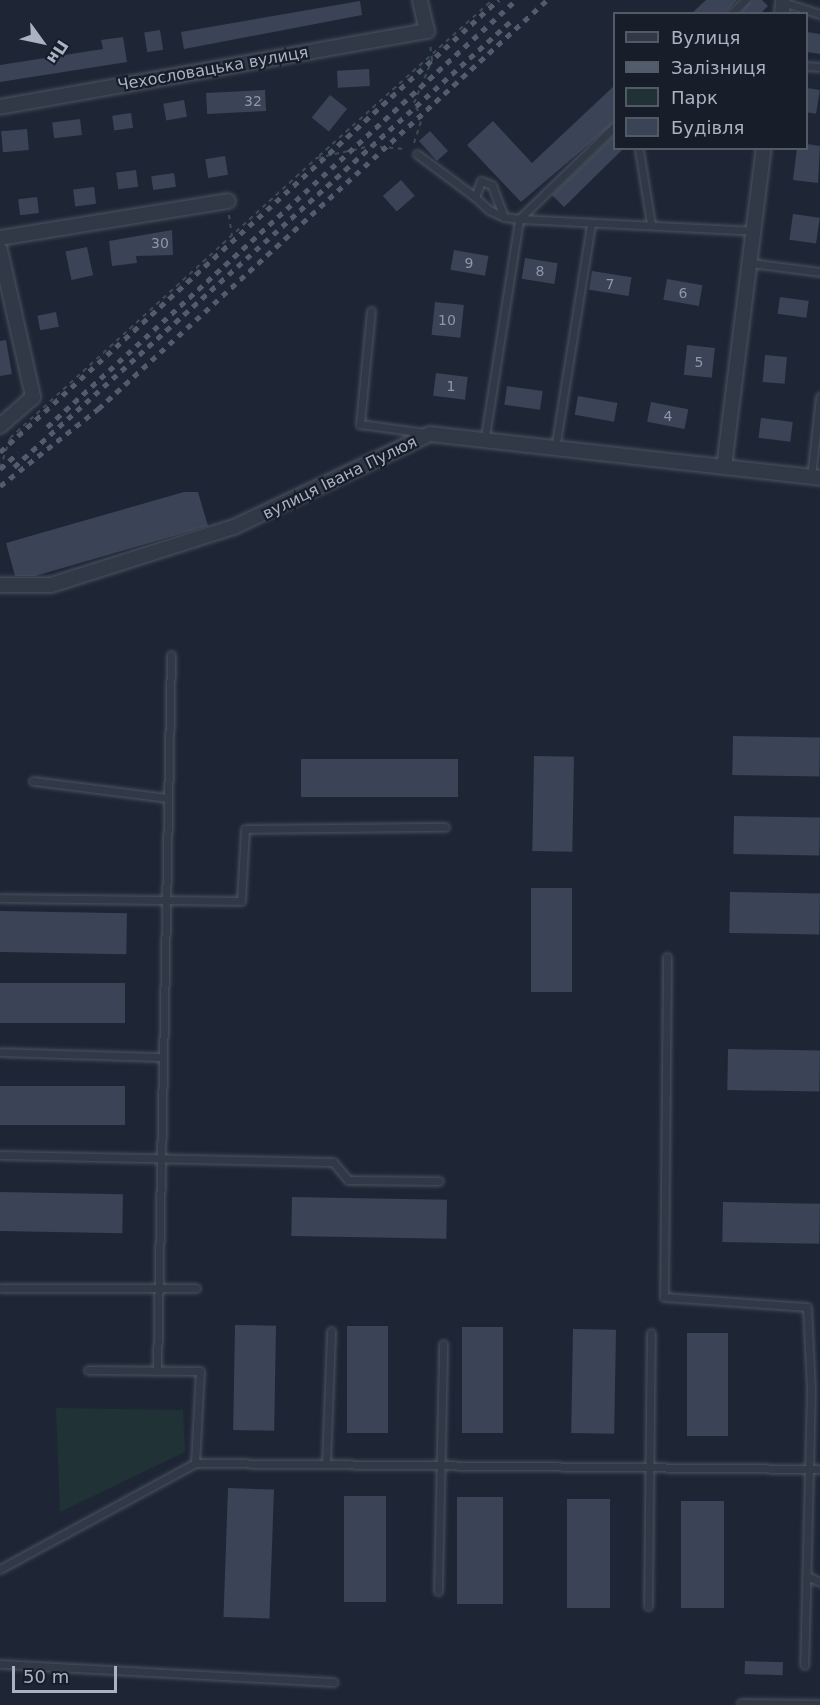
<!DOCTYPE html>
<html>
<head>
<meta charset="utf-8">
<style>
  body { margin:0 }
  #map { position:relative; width:820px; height:1705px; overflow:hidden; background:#1e2635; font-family:"DejaVu Sans",sans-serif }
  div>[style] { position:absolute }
  .green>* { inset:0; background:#203236 }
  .building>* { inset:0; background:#3a4456; transform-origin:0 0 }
  .path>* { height:2px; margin-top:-1px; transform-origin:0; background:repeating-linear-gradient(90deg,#3a4e51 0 4.5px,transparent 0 9px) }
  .roads { filter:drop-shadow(0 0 2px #4c5361) drop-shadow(0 0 2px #4c5361) }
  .service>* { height:7px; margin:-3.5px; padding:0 3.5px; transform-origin:3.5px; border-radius:3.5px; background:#313946 }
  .minor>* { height:14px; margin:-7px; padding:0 7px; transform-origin:7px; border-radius:7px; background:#313946 }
  .rail>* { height:4.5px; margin-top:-2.25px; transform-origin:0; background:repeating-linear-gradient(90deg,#535c6d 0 6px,transparent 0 12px) }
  span { translate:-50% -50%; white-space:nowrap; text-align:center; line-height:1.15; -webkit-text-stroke:4.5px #171e2a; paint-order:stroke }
  .number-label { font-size:14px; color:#8f97a8 }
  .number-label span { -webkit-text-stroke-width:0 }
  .street-label { font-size:16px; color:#abb3c3 }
  .legend { position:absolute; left:613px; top:12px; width:195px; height:138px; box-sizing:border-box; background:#171e2a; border:2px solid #525a67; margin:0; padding:8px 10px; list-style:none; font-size:18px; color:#abb3c3 }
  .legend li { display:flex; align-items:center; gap:12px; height:30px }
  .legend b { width:30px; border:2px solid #525a67 }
  .north { position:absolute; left:12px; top:12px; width:60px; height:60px; -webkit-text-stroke:4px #171e2a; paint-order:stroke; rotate:123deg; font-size:16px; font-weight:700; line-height:24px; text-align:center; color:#abb3c3 }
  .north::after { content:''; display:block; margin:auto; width:21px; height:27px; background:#abb3c3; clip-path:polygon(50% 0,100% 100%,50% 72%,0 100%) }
  .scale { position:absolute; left:12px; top:1666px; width:105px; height:27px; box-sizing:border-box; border:3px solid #abb3c3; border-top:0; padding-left:8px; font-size:18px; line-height:21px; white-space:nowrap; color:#abb3c3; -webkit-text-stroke:4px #171e2a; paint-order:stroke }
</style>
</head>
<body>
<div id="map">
  <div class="green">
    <i style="clip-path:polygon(56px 1408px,183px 1410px,185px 1452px,60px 1512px)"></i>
  </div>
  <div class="building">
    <i style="clip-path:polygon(706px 0,737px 0,725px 14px,691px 14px)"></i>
    <i style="clip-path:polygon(751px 0,762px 0,768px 6px,760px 14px,739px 14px)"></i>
    <i style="clip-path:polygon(360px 1px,362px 15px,184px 49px,181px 32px)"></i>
    <i style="left:160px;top:30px;width:20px;height:16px;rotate:81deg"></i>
    <i style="clip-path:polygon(807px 32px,820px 34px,820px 54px,807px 52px)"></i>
    <i style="clip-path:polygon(123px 37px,127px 62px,0 82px,0 65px,103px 49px,101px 40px)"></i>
    <i style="left:369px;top:69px;width:17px;height:32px;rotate:87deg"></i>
    <i style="clip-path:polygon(615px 85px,615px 122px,521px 202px,467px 145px,493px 121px,532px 163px)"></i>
    <i style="left:807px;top:88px;width:13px;height:24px;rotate:9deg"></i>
    <i style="left:265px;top:90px;width:21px;height:59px;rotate:87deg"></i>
    <i style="left:330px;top:95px;width:22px;height:29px;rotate:39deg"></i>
    <i style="left:184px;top:100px;width:17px;height:21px;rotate:80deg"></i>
    <i style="left:131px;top:113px;width:15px;height:19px;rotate:82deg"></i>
    <i style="left:80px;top:119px;width:16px;height:28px;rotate:83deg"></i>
    <i style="left:27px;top:129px;width:21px;height:26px;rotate:85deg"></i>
    <i style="left:430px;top:131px;width:27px;height:15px;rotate:48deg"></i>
    <i style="clip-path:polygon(615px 134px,615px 148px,624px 148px,564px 207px,552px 195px)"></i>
    <i style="clip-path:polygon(807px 144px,820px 146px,818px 183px,793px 180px,797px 148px)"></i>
    <i style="left:225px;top:156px;width:19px;height:20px;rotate:81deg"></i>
    <i style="left:136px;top:170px;width:17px;height:20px;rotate:83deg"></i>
    <i style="left:174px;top:173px;width:14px;height:23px;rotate:82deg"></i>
    <i style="left:401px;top:180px;width:21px;height:24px;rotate:49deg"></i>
    <i style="left:94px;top:187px;width:17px;height:21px;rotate:83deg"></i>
    <i style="left:37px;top:197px;width:16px;height:19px;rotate:83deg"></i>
    <i style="left:793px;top:214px;width:27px;height:26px;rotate:8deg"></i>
    <i style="clip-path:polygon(172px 230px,173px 255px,136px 256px,137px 263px,112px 266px,109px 241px)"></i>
    <i style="left:87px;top:247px;width:29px;height:22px;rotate:78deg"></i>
    <i style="left:454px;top:250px;width:35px;height:20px;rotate:10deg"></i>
    <i style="left:525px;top:258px;width:33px;height:21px;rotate:9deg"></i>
    <i style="left:592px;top:271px;width:40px;height:19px;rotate:9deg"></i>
    <i style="left:667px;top:279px;width:36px;height:21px;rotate:10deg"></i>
    <i style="left:780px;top:297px;width:29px;height:17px;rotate:8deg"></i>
    <i style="left:435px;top:302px;width:29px;height:33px;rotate:6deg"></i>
    <i style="left:56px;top:312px;width:15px;height:19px;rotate:79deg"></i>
    <i style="clip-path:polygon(6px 340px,12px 374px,0 376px,0 341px)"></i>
    <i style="left:687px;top:345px;width:28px;height:30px;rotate:6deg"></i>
    <i style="left:765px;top:355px;width:22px;height:27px;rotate:5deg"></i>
    <i style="left:436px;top:373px;width:32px;height:23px;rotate:7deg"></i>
    <i style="left:507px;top:386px;width:36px;height:19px;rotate:8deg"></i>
    <i style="left:578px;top:396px;width:40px;height:19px;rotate:10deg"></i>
    <i style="left:651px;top:402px;width:38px;height:20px;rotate:11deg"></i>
    <i style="left:761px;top:418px;width:32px;height:20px;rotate:7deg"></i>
    <i style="clip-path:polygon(184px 492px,198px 492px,208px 526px,35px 576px,15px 576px,6px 543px)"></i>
    <i style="left:733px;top:736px;width:87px;height:39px;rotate:1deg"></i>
    <i style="left:534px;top:756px;width:40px;height:95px;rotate:1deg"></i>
    <i style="left:301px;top:759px;width:157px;height:38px"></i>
    <i style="left:734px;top:816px;width:86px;height:38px;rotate:1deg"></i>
    <i style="left:531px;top:888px;width:41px;height:104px"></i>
    <i style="left:730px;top:892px;width:90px;height:41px;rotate:1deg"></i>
    <i style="left:0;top:911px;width:127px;height:41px;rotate:1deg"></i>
    <i style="left:0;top:983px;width:125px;height:40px"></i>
    <i style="left:728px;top:1049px;width:92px;height:41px;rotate:1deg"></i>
    <i style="left:0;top:1086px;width:125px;height:39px"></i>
    <i style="left:0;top:1192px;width:123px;height:39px;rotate:1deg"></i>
    <i style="left:292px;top:1197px;width:155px;height:39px;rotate:1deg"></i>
    <i style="left:723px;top:1202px;width:97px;height:40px;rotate:1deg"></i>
    <i style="left:235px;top:1325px;width:41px;height:105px;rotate:1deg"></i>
    <i style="left:347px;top:1326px;width:41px;height:107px"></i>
    <i style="left:462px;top:1327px;width:41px;height:106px"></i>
    <i style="left:573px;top:1329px;width:43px;height:104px;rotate:1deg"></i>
    <i style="left:687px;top:1333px;width:41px;height:103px"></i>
    <i style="left:228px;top:1488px;width:46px;height:129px;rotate:2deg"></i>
    <i style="left:344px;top:1496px;width:42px;height:106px"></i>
    <i style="left:457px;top:1497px;width:46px;height:107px"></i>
    <i style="left:567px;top:1499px;width:43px;height:109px"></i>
    <i style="left:681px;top:1501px;width:43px;height:107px"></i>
    <i style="left:745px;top:1661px;width:38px;height:13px;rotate:2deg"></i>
  </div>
  <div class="path">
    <i style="left:414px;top:143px;width:25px;rotate:-72deg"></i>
    <i style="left:422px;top:119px;width:18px;rotate:-117deg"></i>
    <i style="left:414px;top:103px;width:47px;rotate:-67.3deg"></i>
    <i style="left:432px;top:60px;width:16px;rotate:-97deg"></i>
    <i style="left:319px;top:156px;width:233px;rotate:-42deg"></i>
    <i style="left:229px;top:215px;width:21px;rotate:82deg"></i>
    <i style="left:10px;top:438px;width:416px;rotate:-42.4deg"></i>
    <i style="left:317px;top:158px;width:55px;rotate:-12.5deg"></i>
    <i style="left:371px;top:146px;width:36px;rotate:5deg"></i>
    <i style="left:0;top:468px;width:34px;rotate:-71deg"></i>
  </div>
  <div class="roads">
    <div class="service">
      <i style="left:783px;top:2px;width:39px;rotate:18deg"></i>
      <i style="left:731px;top:14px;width:20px;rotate:-45deg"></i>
      <i style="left:806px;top:66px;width:14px;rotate:4deg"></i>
      <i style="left:639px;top:150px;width:75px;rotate:80.8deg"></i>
      <i style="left:417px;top:154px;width:72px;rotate:36.6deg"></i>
      <i style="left:504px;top:217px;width:34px;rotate:-111deg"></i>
      <i style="left:492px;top:185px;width:12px;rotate:-160deg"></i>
      <i style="left:481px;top:181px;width:17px;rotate:111deg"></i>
      <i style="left:475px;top:197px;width:19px;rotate:43deg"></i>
      <i style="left:489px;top:210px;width:17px;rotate:25deg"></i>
      <i style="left:504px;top:217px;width:15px;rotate:8deg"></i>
      <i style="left:519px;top:219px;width:235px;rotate:2.9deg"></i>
      <i style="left:750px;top:263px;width:71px;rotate:7.3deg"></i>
      <i style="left:371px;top:311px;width:114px;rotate:95.6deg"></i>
      <i style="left:360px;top:424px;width:66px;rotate:7.9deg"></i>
      <i style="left:485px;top:437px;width:221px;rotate:-81.1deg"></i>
      <i style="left:519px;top:219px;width:132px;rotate:-44.1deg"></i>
      <i style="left:555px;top:449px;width:229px;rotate:-80.9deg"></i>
      <i style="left:811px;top:477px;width:81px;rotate:-83.6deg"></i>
      <i style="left:33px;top:781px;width:136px;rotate:7.2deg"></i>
      <i style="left:0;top:898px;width:241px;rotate:0.7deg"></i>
      <i style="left:241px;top:901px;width:72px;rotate:-86.8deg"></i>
      <i style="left:245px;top:829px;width:200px;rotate:-0.6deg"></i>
      <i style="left:667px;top:957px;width:340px;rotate:90.5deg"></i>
      <i style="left:664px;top:1297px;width:143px;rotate:4deg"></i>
      <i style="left:807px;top:1307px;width:81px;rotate:87.2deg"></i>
      <i style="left:811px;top:1388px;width:277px;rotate:91.4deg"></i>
      <i style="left:0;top:1052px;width:163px;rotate:1.8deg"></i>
      <i style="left:0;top:1155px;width:333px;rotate:1.2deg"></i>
      <i style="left:333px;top:1162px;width:23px;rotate:50deg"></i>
      <i style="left:348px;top:1180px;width:91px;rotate:0.6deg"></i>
      <i style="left:0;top:1288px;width:196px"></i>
      <i style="left:88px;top:1370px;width:112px;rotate:0.5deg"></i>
      <i style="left:200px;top:1371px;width:92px;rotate:93.1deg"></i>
      <i style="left:157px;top:1371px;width:716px;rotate:-88.88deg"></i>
      <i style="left:326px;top:1464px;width:133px;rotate:-87.8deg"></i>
      <i style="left:0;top:1569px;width:222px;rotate:-28.5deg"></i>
      <i style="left:195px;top:1463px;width:625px;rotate:0.55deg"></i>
      <i style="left:807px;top:1576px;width:14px;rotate:25deg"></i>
      <i style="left:438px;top:1591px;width:247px;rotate:-88.8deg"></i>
      <i style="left:648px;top:1606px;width:273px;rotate:-89.4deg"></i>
      <i style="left:0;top:1664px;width:334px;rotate:3.1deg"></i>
      <i style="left:741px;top:1703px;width:79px;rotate:0.7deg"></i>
    </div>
    <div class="minor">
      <i style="left:782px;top:14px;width:12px;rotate:-85deg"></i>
      <i style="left:0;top:107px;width:434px;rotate:-10.1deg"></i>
      <i style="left:427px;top:31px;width:32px;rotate:-103deg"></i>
      <i style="left:0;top:238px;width:231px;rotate:-9.2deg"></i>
      <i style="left:0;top:250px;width:151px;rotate:77.3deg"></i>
      <i style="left:33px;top:397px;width:44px;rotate:138.7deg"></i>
      <i style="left:724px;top:467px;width:321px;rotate:-82.9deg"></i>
      <i style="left:0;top:585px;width:51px"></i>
      <i style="left:51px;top:585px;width:192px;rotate:-17.6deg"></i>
      <i style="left:234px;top:527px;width:217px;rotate:-25.4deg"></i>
      <i style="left:430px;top:434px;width:392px;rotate:6.4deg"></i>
    </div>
  </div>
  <div class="rail">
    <i style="left:47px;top:427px;width:634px;rotate:-42.32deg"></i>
    <i style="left:0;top:452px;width:673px;rotate:-42.23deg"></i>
    <i style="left:14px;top:467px;width:669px;rotate:-41.91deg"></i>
    <i style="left:0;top:469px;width:24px;rotate:-42deg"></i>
    <i style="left:0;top:486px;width:125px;rotate:-38.2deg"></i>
    <i style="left:98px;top:409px;width:607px;rotate:-42.33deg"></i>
  </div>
  <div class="number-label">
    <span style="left:253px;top:101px">32</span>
    <span style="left:160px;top:243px">30</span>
    <span style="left:469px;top:263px">9</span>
    <span style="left:540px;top:271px">8</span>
    <span style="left:610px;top:284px">7</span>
    <span style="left:683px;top:293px">6</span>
    <span style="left:447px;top:320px">10</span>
    <span style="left:699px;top:362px">5</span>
    <span style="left:451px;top:386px">1</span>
    <span style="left:668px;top:416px">4</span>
  </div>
  <div class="street-label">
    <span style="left:213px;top:69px;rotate:-10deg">Чехословацька вулиця</span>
    <span style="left:340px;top:478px;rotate:-26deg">вулиця Івана Пулюя</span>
  </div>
  <ul class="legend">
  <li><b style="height:8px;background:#313946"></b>Вулиця</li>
  <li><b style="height:8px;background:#535c6d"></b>Залізниця</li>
  <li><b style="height:16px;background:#203236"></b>Парк</li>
  <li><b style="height:16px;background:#3a4456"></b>Будівля</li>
  </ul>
  <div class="north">Пн</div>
  <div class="scale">50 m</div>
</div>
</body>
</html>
